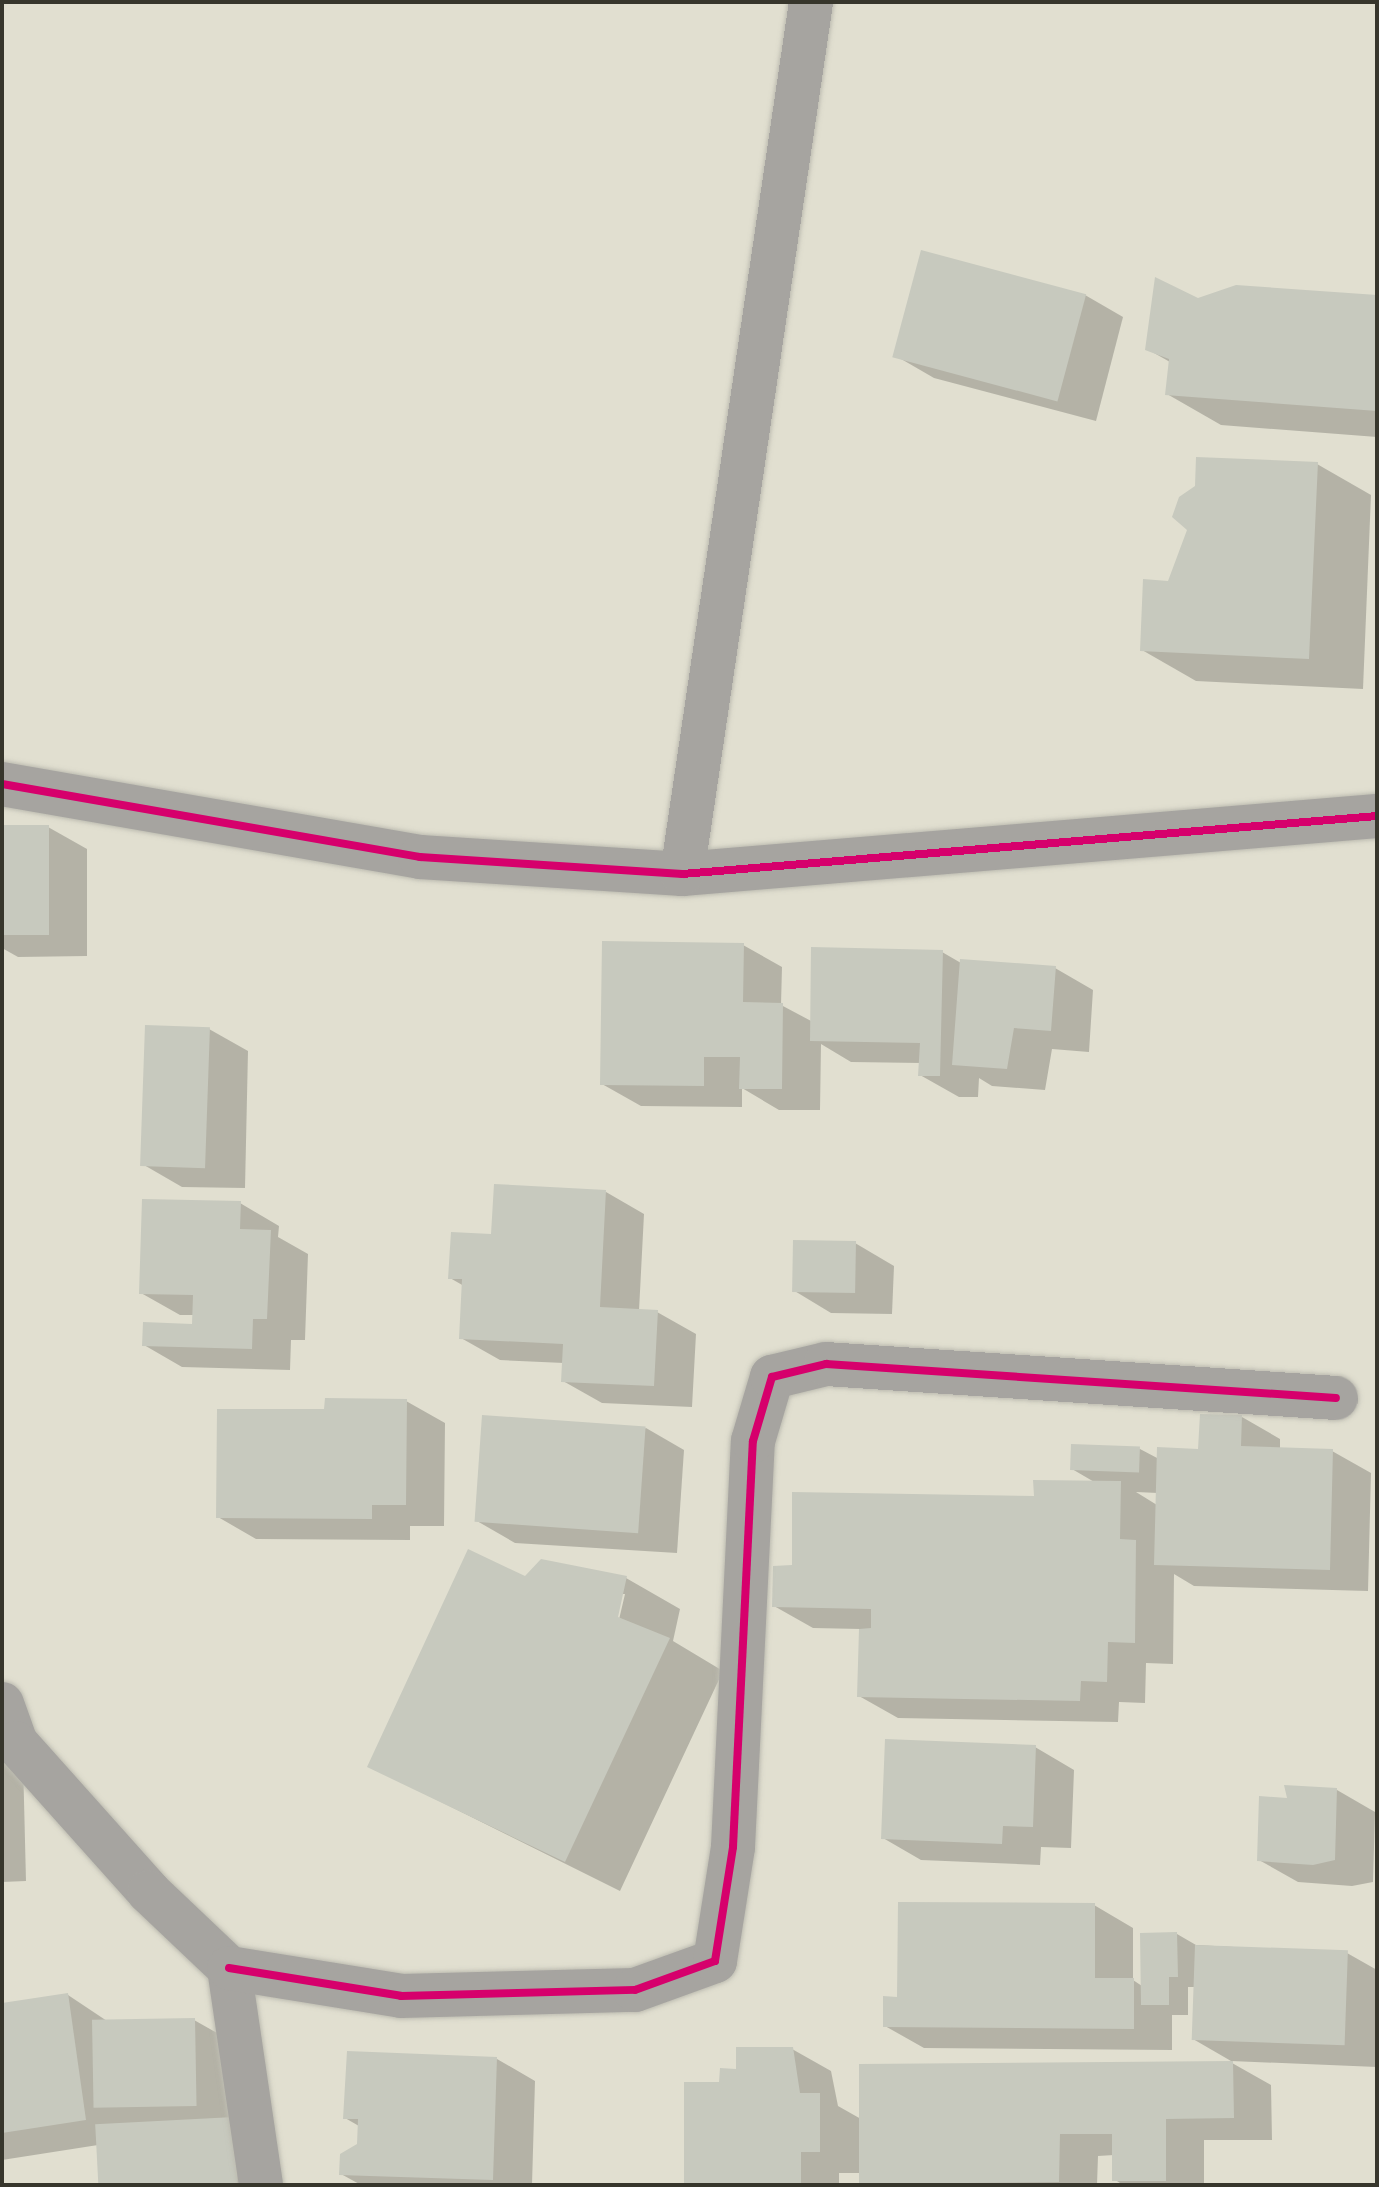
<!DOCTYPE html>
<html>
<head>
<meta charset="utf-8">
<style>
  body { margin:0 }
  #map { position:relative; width:1379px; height:2187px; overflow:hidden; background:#e1dfd0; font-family:"Golos Text",sans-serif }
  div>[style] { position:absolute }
  .shadow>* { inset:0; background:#0003 }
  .building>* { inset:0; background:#c7c9be; transform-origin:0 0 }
  .roads { filter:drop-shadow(0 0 2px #bdbcb1) drop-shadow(0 0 2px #bdbcb1) }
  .street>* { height:44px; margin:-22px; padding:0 22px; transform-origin:22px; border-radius:22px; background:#a6a4a0 }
  .cycleway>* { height:8px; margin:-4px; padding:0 4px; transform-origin:4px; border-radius:4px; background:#d6006c }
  span { translate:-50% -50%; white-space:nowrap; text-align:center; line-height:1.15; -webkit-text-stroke:8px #fff; paint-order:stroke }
  .frame { position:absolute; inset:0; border:4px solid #37362c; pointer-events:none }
</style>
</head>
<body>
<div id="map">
  <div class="shadow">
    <i style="clip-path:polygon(1085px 295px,1123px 317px,1096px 421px,934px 378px,896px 356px)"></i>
    <i style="clip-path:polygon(1377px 297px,1377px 437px,1221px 425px,1167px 394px,1170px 362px,1147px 349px,1198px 300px)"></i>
    <i style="clip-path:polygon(1317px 464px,1371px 495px,1363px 689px,1196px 681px,1142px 650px,1189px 529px)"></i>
    <i style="clip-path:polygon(48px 827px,87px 849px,87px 956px,18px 957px,2px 948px,2px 828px)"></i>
    <i style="clip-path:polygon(743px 945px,782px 967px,781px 1005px,813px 1022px,942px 952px,961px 963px,1055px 968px,1093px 990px,1089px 1052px,1052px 1049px,1045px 1090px,992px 1086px,979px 1078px,978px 1097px,959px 1097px,920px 1075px,921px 1063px,851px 1062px,821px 1044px,820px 1110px,779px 1110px,742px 1088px,742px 1107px,641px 1106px,602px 1084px)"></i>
    <i style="clip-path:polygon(209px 1029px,248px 1051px,245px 1188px,182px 1187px,144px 1165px)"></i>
    <i style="clip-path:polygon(606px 1192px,644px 1214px,639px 1311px,657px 1312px,696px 1334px,692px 1407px,602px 1403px,563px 1381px,564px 1363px,500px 1360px,461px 1338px,464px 1286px,450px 1278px,493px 1236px)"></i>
    <i style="clip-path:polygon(240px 1203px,279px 1226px,278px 1237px,308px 1254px,305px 1340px,291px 1340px,290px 1370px,182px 1367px,144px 1345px,194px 1326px,194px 1315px,180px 1315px,141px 1293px)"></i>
    <i style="clip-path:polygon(855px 1243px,894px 1266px,892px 1314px,831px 1313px,793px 1290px)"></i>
    <i style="clip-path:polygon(406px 1401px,445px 1423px,444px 1526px,410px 1526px,410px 1540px,256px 1539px,218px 1517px,326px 1411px)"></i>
    <i style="clip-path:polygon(evenodd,1242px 1417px,1280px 1439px,1280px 1449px,1332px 1451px,1371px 1473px,1368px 1591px,1194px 1586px,1174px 1574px,1173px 1664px,1146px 1663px,1145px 1703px,1119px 1702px,1118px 1722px,898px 1718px,859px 1696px,861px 1629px,813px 1628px,774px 1606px,794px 1567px,1096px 1483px,1072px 1469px,1140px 1449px,1159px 1459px,1200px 1451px,1242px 1417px,1136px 1492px,1158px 1493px,1157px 1505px,1136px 1492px)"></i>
    <i style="clip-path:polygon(646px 1428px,684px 1450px,677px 1553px,515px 1543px,477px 1521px)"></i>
    <i style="clip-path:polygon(evenodd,526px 1578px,626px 1578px,680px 1609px,673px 1641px,723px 1671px,620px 1891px,369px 1766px,526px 1578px,621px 1594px,625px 1594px,617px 1628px,614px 1627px,621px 1594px)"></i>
    <i style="clip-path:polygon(1035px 1747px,1074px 1770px,1071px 1848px,1041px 1847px,1040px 1865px,921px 1860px,883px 1838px)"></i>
    <i style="clip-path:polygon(2px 1748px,23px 1760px,26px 1881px,2px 1882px)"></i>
    <i style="clip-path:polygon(1337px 1790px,1375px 1812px,1373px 1882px,1352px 1886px,1298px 1882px,1259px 1860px,1289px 1800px)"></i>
    <i style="clip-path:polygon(1094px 1905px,1133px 1928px,1133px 1980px,1142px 1986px,1177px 1934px,1196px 1945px,1347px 1953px,1377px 1970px,1377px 2067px,1231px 2061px,1193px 2039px,1195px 1987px,1188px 1987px,1188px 2015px,1172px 2015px,1172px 2050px,924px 2048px,885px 2026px,899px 1999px)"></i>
    <i style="clip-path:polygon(68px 1995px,107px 2021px,194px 2020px,233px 2042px,275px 2185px,100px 2185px,98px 2145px,2px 2160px,2px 2005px)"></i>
    <i style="clip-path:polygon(792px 2049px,831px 2071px,838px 2106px,861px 2119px,1232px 2063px,1271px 2085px,1272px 2140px,1204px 2140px,1204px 2185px,1123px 2185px,1114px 2179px,1114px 2155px,1098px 2156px,1097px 2185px,865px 2185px,861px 2173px,839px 2173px,839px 2185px,686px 2183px,721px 2084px,738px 2071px)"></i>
    <i style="clip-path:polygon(497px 2059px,535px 2081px,532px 2185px,361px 2185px,341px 2174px,359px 2145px,359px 2126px,345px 2118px)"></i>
  </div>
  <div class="building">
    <i style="left:921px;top:250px;width:171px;height:111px;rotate:15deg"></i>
    <i style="clip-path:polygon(1155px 277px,1198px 298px,1236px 285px,1377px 295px,1377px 411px,1165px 395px,1169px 359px,1145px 350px)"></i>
    <i style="clip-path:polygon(1196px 457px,1318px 462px,1309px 659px,1140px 651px,1143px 579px,1168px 581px,1187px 530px,1172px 517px,1179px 497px,1195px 486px)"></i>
    <i style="left:49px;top:825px;width:110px;height:47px;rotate:90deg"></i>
    <i style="clip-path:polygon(602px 941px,744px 943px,743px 1002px,783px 1003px,782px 1089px,739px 1089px,740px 1057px,704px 1057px,704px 1086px,600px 1085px)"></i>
    <i style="clip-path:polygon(811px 947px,943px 950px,940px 1076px,918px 1076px,920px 1043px,810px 1041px)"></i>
    <i style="clip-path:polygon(960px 959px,1056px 966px,1051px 1031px,1014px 1028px,1007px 1069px,952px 1065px)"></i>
    <i style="left:145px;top:1025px;width:65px;height:141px;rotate:2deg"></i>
    <i style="clip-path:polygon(494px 1184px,606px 1190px,600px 1307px,658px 1310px,654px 1386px,561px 1382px,563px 1344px,459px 1339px,462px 1279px,448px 1279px,451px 1232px,491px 1234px)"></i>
    <i style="clip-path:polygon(142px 1199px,241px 1201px,240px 1229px,271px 1230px,267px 1319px,253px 1319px,252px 1349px,142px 1346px,143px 1322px,192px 1324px,193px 1295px,139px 1294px)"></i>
    <i style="left:793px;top:1240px;width:63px;height:52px;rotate:1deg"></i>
    <i style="clip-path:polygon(325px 1398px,407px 1399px,406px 1505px,372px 1505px,372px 1519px,216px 1518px,217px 1409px,324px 1409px)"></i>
    <i style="clip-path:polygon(1200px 1414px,1242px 1415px,1241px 1446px,1333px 1449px,1330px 1570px,1154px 1565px,1157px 1447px,1198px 1449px)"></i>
    <i style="left:482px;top:1415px;width:164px;height:107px;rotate:4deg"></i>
    <i style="left:1071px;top:1444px;width:69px;height:26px;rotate:2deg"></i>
    <i style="clip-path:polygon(1033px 1480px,1121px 1481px,1120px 1539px,1136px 1540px,1135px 1643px,1108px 1642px,1107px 1682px,1081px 1681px,1080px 1701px,857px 1697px,859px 1629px,871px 1628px,871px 1609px,772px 1607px,773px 1566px,792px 1565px,792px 1492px,1034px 1496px)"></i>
    <i style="clip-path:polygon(468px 1549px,525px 1576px,541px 1559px,627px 1576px,618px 1617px,670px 1638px,565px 1862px,367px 1767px)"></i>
    <i style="clip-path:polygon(885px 1739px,1036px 1745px,1033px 1827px,1003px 1826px,1002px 1844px,881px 1839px)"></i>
    <i style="clip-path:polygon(1284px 1785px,1337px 1788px,1335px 1860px,1313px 1865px,1257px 1861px,1259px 1796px,1287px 1798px)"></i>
    <i style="clip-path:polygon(898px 1902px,1095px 1903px,1095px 1978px,1134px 1978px,1134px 2029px,883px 2027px,883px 1996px,897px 1997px)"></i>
    <i style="clip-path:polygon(1177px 1932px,1178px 1977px,1169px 1977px,1169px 2005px,1141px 2005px,1140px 1933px)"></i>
    <i style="left:1195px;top:1945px;width:153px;height:95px;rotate:2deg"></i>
    <i style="clip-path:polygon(68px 1993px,86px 2120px,2px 2133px,2px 2003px)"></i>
    <i style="left:195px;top:2018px;width:88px;height:103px;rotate:89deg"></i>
    <i style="clip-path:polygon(736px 2047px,793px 2047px,800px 2093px,820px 2093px,820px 2152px,801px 2152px,801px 2184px,684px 2184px,684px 2082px,719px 2082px,720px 2068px,736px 2069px)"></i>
    <i style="clip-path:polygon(347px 2051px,497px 2057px,493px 2180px,339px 2175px,340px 2154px,357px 2144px,358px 2119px,343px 2119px)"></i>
    <i style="clip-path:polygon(1233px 2061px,1234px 2118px,1166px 2119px,1166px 2181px,1112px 2181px,1112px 2134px,1060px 2134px,1059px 2182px,859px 2184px,859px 2064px)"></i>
    <i style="left:234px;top:2117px;width:68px;height:139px;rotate:87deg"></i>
  </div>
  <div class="roads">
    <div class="street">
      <i style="left:2px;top:784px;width:424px;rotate:9.9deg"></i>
      <i style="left:420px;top:857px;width:263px;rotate:3.7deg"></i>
      <i style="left:682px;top:874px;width:697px;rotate:-4.77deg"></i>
      <i style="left:682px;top:874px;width:881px;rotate:-81.58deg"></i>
      <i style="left:2px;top:1704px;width:41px;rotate:70.3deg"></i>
      <i style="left:16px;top:1743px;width:200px;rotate:48.2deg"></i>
      <i style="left:149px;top:1892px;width:110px;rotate:43.5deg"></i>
      <i style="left:229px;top:1968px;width:219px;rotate:81.6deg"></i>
      <i style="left:229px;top:1968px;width:174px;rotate:9.2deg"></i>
      <i style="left:401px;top:1996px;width:234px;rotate:-1.5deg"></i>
      <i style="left:635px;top:1990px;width:85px;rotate:-19.9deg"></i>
      <i style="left:715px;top:1961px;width:115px;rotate:-81deg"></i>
      <i style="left:733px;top:1847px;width:406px;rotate:-87.2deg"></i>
      <i style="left:753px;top:1441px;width:67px;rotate:-73.5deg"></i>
      <i style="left:772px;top:1377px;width:56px;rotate:-13.5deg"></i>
      <i style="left:826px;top:1364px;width:511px;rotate:3.81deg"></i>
    </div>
  </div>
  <div class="cycleway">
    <i style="left:2px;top:784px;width:424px;rotate:9.9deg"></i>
    <i style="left:420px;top:857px;width:263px;rotate:3.7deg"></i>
    <i style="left:682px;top:874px;width:697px;rotate:-4.77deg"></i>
    <i style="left:229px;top:1968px;width:174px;rotate:9.2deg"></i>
    <i style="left:401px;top:1996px;width:234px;rotate:-1.5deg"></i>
    <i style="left:635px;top:1990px;width:85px;rotate:-19.9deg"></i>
    <i style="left:715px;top:1961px;width:115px;rotate:-81deg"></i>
    <i style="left:733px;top:1847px;width:406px;rotate:-87.2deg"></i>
    <i style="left:753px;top:1441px;width:67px;rotate:-73.5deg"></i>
    <i style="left:772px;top:1377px;width:56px;rotate:-13.5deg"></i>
    <i style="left:826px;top:1364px;width:511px;rotate:3.81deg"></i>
  </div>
  <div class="frame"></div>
</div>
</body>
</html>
